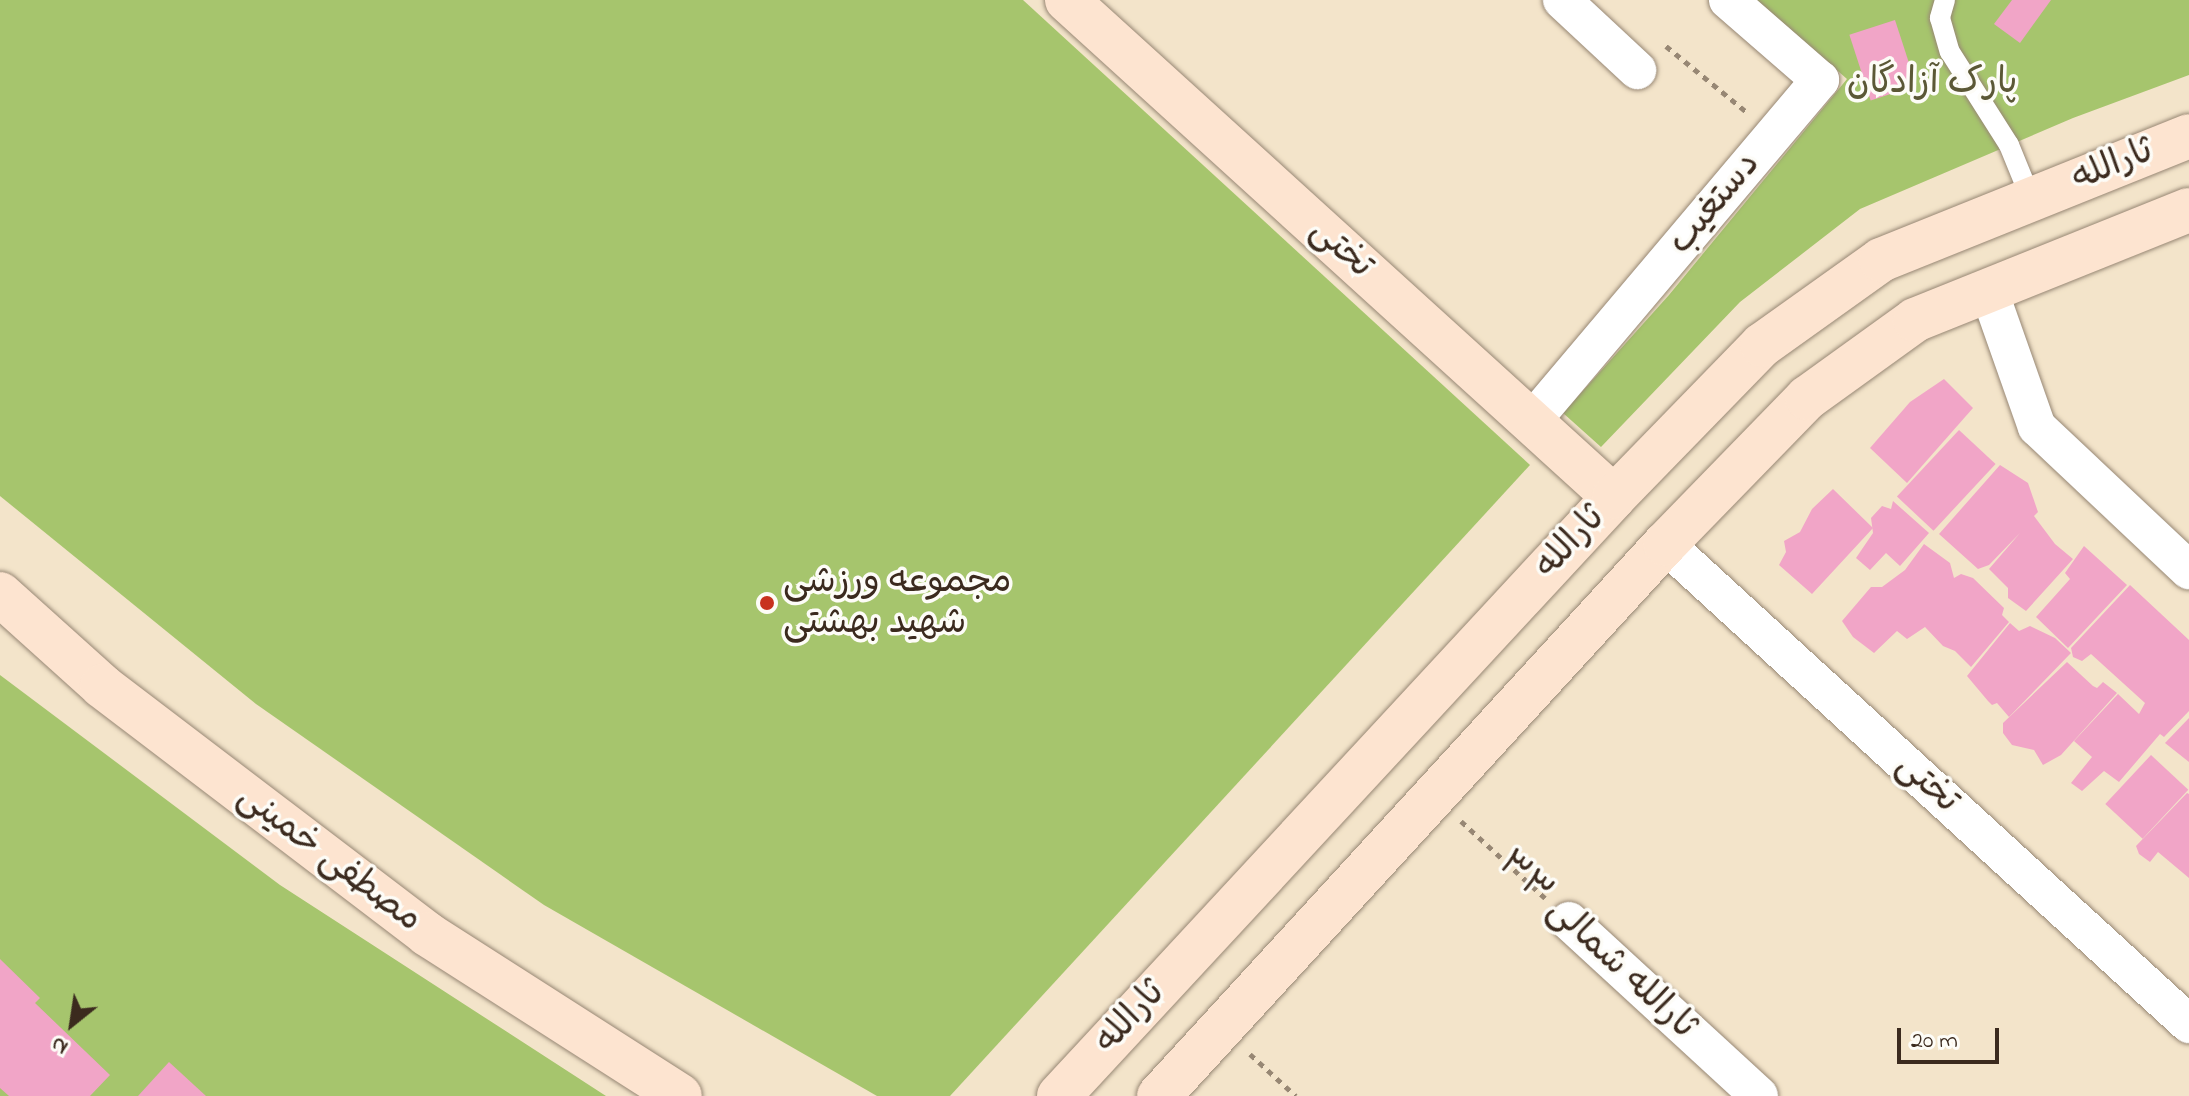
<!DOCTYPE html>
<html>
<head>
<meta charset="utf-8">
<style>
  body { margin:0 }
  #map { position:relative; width:2189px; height:1096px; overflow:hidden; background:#f3e4ca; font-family:"Indie Flower","Playpen Sans Arabic",sans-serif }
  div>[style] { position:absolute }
  .green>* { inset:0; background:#a6c56d }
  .building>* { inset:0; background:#f1a5c7; transform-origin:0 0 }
  .path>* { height:5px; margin-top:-2.5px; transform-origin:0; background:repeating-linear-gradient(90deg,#978774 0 6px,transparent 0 12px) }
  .roads { filter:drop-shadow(0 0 2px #978774) drop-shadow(0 0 2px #978774) }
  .service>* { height:20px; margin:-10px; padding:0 10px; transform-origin:10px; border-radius:10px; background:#fff }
  .minor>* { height:38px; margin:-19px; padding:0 19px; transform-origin:19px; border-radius:19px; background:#fff }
  .secondary>* { height:44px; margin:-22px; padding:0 22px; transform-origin:22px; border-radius:22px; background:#fde4d0 }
  .dots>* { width:22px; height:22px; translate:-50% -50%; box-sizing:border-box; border:4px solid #fdfcf7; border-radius:50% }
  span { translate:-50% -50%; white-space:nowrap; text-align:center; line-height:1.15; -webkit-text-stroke:7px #fdfcf7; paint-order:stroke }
  .park-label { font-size:36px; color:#5b5836 }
  .street-label { font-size:36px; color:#3b2a1e }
  .poi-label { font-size:36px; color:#3b2a1e }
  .left { translate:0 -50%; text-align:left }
  .north { position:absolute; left:32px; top:984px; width:80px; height:80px; -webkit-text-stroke:6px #fdfcf7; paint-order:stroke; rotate:210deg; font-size:22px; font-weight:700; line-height:32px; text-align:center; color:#3b2a1e }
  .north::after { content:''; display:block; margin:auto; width:28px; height:36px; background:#3b2a1e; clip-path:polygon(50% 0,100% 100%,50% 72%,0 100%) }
  .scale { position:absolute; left:1897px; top:1028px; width:102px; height:36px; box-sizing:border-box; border:4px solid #3b2a1e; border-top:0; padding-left:10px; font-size:24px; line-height:28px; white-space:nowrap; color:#3b2a1e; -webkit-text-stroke:6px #fdfcf7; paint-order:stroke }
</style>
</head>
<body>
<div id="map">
  <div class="green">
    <i style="clip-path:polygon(0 0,1023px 0,1530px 465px,950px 1096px,877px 1096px,544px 905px,256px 704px,0 496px)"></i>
    <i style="clip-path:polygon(1757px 0,2189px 0,2189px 75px,2073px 118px,1860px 209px,1740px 302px,1601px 447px,1563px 413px,1669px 295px,1847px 79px)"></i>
    <i style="clip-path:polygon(0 675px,280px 885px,606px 1096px,0 1096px)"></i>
  </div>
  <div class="building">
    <i style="clip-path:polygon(2012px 0,2051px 0,2020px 43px,1994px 24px)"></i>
    <i style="left:1895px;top:20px;width:69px;height:48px;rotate:72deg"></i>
    <i style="clip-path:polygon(1944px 379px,1973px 408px,1907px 483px,1870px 448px,1910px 402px)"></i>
    <i style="left:1959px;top:430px;width:50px;height:91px;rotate:43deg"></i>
    <i style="clip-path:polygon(2000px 465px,2028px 483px,2038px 512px,2034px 516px,2055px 544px,2073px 559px,2026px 611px,2008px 598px,2008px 588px,1989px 569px,2020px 533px,1989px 565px,1978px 569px,1939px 534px)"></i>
    <i style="clip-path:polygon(1833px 489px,1873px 528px,1812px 594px,1779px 565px,1786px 552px,1784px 541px,1800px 532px,1812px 509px)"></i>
    <i style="clip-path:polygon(1893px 501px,1929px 533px,1900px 566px,1886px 553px,1870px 570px,1856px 558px,1873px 533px,1871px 518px,1882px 506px,1891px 509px)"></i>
    <i style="clip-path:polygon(1924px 544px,1950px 563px,1954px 578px,1961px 574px,1973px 578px,2004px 608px,2002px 615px,2009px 622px,1971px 667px,1955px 651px,1943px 646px,1925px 627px,1907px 639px,1897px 631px,1874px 653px,1853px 637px,1842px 621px,1871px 587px,1882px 587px,1905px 570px)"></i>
    <i style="clip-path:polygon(2084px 546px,2127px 585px,2068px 648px,2036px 617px,2070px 579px,2065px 573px)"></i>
    <i style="clip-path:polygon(2130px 585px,2189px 640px,2189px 711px,2164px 737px,2160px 734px,2119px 782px,2104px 771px,2082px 791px,2071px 783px,2092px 757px,2074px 741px,2118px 694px,2139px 714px,2145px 703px,2091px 654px,2082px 661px,2073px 657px,2071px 648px)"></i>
    <i style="clip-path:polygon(2010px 623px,2019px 631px,2030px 626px,2055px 638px,2071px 653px,2009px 717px,1997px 703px,1992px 705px,1988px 701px,1967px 676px)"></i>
    <i style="clip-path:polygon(2067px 662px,2093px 686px,2097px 688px,2103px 682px,2117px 693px,2061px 755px,2043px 765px,2034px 750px,2012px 745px,2003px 733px,2003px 723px)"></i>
    <i style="clip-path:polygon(2189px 718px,2189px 762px,2165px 743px)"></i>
    <i style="left:2151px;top:755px;width:51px;height:67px;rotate:43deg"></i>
    <i style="clip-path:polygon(2187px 793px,2189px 794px,2189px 878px,2158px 852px,2150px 862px,2139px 854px,2136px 846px)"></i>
    <i style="clip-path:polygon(0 959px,40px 998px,35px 1003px,110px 1075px,90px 1096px,9px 1096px,0 1088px)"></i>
    <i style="clip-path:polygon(169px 1062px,206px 1096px,138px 1096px)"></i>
  </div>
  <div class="path">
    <i style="left:1666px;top:46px;width:106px;rotate:39.3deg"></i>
    <i style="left:1461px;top:821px;width:114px;rotate:42.5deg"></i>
    <i style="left:1250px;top:1054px;width:62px;rotate:42.4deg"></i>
  </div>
  <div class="roads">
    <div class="service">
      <i style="left:1945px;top:0;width:19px;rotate:106deg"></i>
      <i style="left:1940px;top:18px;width:35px;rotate:74deg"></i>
      <i style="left:1950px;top:52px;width:110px;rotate:57.6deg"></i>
      <i style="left:2009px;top:145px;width:58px;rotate:67.8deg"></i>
    </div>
    <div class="minor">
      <i style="left:1562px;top:0;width:103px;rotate:43deg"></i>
      <i style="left:1989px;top:291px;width:144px;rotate:70.6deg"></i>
      <i style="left:2037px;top:427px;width:209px;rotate:43.3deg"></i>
      <i style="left:1531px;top:422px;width:448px;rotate:-49.8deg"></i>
      <i style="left:1820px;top:80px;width:122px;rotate:-139deg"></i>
      <i style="left:1665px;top:544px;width:711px;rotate:42.49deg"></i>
      <i style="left:1569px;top:921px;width:258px;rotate:42.6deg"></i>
    </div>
    <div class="secondary">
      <i style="left:1067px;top:0;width:739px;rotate:42.26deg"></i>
      <i style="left:0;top:594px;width:137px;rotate:42deg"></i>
      <i style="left:102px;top:686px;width:409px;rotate:37.3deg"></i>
      <i style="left:427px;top:934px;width:300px;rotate:32.6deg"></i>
      <i style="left:1059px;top:1096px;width:817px;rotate:-47.18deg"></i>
      <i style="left:1614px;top:497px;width:212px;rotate:-45.8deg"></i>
      <i style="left:1762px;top:345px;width:146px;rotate:-35.5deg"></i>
      <i style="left:1881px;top:260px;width:332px;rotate:-21.9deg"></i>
      <i style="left:1159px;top:1096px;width:749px;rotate:-47.49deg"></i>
      <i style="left:1665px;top:544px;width:204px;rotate:-45.8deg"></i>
      <i style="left:1807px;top:398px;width:133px;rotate:-35.8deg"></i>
      <i style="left:1915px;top:320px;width:295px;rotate:-21.9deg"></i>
    </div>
  </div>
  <div class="dots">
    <i style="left:767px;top:603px;background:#c8321e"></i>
  </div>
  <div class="park-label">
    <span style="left:1932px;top:84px">پارک آزادگان</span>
  </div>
  <div class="street-label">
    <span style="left:2113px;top:166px;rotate:-22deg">ثارالله</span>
    <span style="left:1715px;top:204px;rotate:-50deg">دستغیب</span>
    <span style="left:1341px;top:249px;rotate:42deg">تختی</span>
    <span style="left:1571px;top:543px;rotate:-47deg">ثارالله</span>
    <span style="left:1927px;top:784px;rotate:42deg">تختی</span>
    <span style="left:329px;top:859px;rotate:37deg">مصطفی خمینی</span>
    <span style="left:1596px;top:946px;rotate:43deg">ثارالله شمالی ۳۳</span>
    <span style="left:1131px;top:1018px;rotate:-47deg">ثارالله</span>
  </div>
  <div class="poi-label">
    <span class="left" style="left:783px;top:603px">مجموعه ورزشی<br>شهید بهشتی</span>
  </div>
  <div class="north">N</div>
  <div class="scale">20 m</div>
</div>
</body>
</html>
